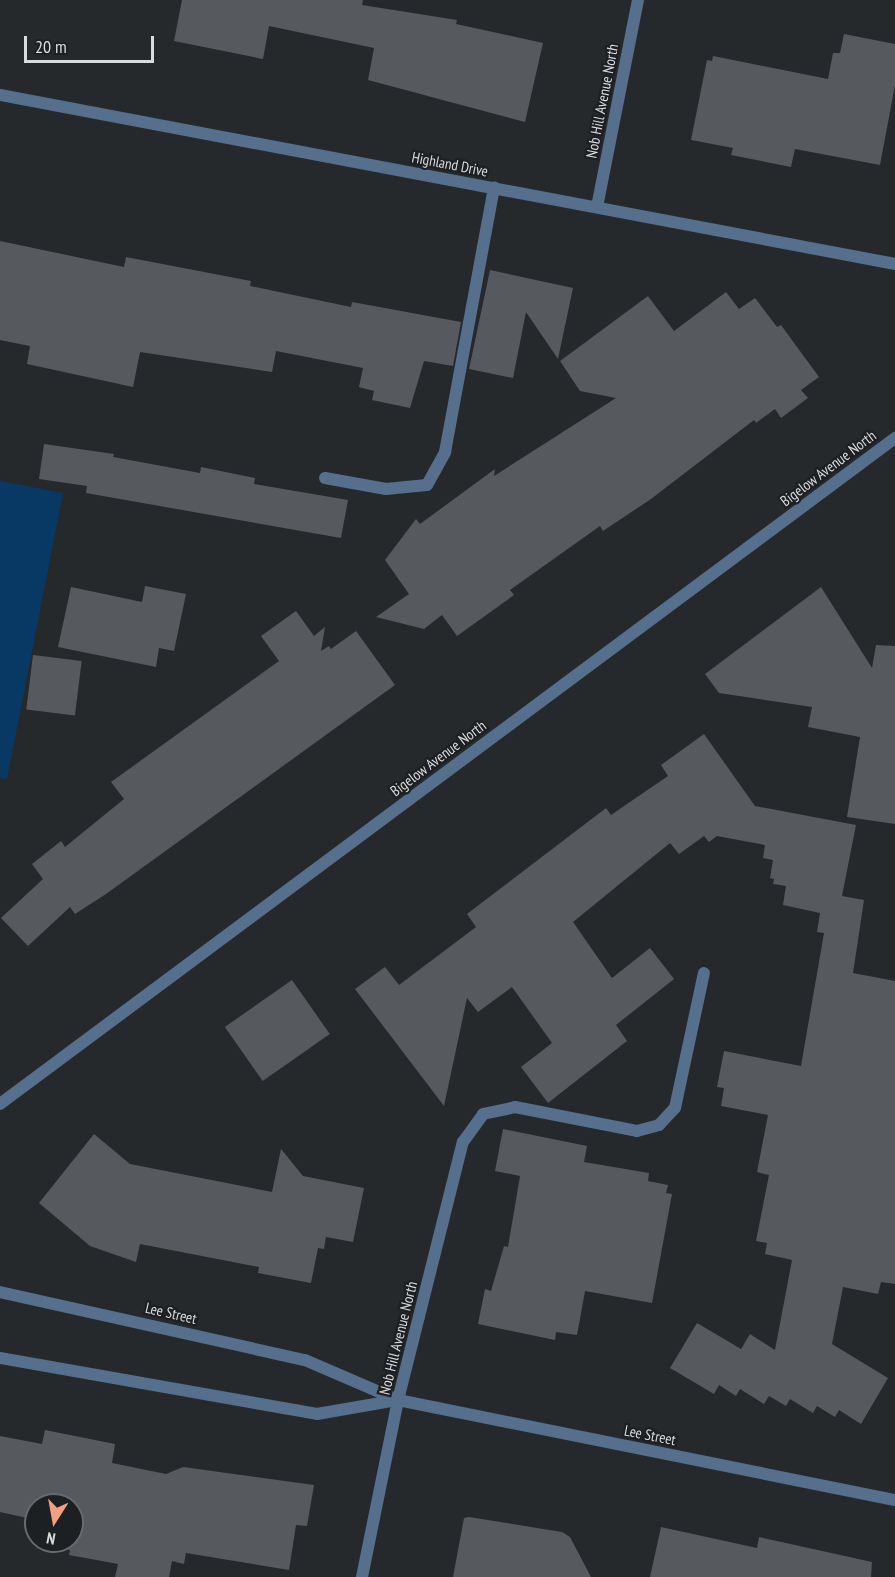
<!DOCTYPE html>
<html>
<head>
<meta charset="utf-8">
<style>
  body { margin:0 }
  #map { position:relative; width:895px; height:1577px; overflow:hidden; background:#26292c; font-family:"PT Sans Narrow",sans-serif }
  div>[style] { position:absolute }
  .green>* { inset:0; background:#083965 }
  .building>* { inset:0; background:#56595d; transform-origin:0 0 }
  .service>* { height:12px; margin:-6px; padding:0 6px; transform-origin:6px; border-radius:6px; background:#556f8c }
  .minor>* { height:12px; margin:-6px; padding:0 6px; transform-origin:6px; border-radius:6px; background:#556f8c }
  span { translate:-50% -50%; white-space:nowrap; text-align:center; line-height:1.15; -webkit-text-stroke:4.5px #1d2023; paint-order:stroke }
  .street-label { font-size:15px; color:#d9dbdd }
  .north { position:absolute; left:24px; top:1493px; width:60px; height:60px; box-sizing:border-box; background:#1d2023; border:2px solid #686b6d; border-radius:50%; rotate:191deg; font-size:16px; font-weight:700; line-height:24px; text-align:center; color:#d9dbdd }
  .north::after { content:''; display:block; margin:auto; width:21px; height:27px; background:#f2a081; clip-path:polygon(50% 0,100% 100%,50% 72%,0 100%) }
  .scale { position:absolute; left:24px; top:36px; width:130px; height:27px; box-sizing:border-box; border:3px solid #d9dbdd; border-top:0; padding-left:8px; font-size:18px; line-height:21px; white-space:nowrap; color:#d9dbdd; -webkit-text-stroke:4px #1d2023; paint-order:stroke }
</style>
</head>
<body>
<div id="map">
  <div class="green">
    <i style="clip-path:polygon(0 481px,63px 493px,7px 779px,0 778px)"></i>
  </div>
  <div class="building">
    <i style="clip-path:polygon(182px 0,363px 0,362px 5px,457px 20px,456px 24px,543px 43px,525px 122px,368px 80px,374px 48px,269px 26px,263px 59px,174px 41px)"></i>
    <i style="clip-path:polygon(844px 34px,895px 44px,895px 85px,880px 165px,795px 149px,791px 167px,731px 155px,733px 148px,691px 140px,707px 60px,712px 61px,713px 56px,828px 79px,833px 53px,840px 53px)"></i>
    <i style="clip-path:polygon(0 241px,124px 267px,126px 257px,251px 281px,250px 286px,351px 307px,352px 302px,461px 322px,453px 366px,424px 361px,410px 408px,372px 400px,374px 391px,359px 387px,363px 368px,276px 351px,272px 372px,140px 352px,133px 387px,27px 364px,30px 346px,0 340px)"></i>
    <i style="clip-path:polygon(490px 270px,573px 288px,558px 359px,526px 312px,513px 378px,469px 369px)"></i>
    <i style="clip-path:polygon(726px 292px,739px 309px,755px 298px,777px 327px,781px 325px,819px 377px,801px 390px,808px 398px,781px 418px,775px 409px,756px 423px,754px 420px,651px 499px,603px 531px,600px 526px,510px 590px,514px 595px,457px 636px,442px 615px,424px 629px,376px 617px,409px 594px,385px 560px,416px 519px,420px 524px,495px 469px,494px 476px,616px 398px,580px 391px,560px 361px,648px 296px,674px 331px)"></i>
    <i style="clip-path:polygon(44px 444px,114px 454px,113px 457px,200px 473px,201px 467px,255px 478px,254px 484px,348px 500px,341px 538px,86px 493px,87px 486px,39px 479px)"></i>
    <i style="clip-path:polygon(145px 586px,186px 594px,174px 651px,159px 648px,156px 667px,58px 647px,71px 587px,142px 602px)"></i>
    <i style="clip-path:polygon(821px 587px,872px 668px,876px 645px,895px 646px,895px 824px,847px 817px,860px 737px,808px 727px,812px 707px,719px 693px,705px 674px)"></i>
    <i style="clip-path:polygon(296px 611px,314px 636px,325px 627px,321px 651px,329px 646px,331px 649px,356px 631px,395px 685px,106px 894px,75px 914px,70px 907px,28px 946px,1px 918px,43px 879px,32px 864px,61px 841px,65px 847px,124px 799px,111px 782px,279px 661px,261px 636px)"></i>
    <i style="left:33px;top:655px;width:49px;height:55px;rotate:7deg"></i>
    <i style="clip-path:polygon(704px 734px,755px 806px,856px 825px,842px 896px,864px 900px,853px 973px,895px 981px,895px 1284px,881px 1282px,878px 1294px,843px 1287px,832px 1344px,888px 1378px,861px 1424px,839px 1410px,835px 1417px,817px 1406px,813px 1413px,790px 1399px,786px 1406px,769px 1396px,764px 1404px,740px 1389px,736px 1396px,719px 1385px,714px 1394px,670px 1368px,697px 1323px,741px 1349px,750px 1334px,775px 1350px,792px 1260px,765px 1254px,767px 1243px,756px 1241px,769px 1175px,757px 1172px,768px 1115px,721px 1106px,724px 1088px,717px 1087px,724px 1051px,801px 1066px,824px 933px,817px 932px,820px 913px,783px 905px,786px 886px,773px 884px,774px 879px,770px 878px,773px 860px,763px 858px,765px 845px,717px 836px,709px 842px,704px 836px,679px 854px,670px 843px,573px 922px,612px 978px,650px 948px,674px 979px,616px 1025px,627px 1041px,548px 1103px,521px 1067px,552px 1043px,512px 987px,478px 1012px,467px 998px,444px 1106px,355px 989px,385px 967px,399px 985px,476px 927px,467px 914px,606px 808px,611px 815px,668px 776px,661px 765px)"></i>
    <i style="left:292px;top:980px;width:66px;height:82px;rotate:55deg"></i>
    <i style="clip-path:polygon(503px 1129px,587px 1146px,584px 1162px,649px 1173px,648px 1181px,668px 1185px,666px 1193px,672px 1194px,652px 1303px,585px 1291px,577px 1335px,556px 1332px,555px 1340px,478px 1324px,485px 1289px,491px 1291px,504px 1246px,508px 1247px,520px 1176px,495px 1171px)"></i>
    <i style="clip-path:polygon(94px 1134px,130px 1164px,272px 1192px,281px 1149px,303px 1176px,364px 1188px,353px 1242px,326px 1237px,324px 1249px,318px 1248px,311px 1283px,258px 1273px,259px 1267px,140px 1244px,136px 1262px,90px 1246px,39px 1203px)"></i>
    <i style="clip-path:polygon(45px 1430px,115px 1444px,112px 1463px,166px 1474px,183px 1467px,314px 1485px,307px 1526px,296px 1525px,289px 1570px,186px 1553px,184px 1564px,172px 1561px,169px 1577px,115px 1577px,118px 1564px,69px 1555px,70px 1550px,59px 1548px,61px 1541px,72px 1541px,72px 1505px,36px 1505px,36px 1520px,0 1512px,0 1436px,42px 1444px)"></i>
    <i style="clip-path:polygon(469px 1517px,562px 1532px,570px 1537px,591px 1577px,453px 1577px,464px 1518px)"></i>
    <i style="clip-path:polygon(661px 1527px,757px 1548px,759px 1537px,872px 1562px,871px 1577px,650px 1577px)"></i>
  </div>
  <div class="service">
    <i style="left:325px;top:478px;width:62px;rotate:10.2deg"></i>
    <i style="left:386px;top:489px;width:41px;rotate:-5.6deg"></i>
    <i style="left:427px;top:485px;width:38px;rotate:-61deg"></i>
    <i style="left:445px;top:452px;width:269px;rotate:-79.5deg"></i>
    <i style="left:398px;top:1400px;width:266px;rotate:-75.9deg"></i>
    <i style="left:463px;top:1142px;width:34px;rotate:-54deg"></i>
    <i style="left:483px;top:1114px;width:33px;rotate:-12deg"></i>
    <i style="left:515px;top:1107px;width:124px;rotate:11.1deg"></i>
    <i style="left:637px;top:1131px;width:23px;rotate:-15deg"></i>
    <i style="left:659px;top:1125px;width:23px;rotate:-47deg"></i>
    <i style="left:675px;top:1108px;width:138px;rotate:-77.9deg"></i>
  </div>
  <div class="minor">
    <i style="left:0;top:95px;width:911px;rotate:10.69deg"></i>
    <i style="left:597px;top:207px;width:211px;rotate:-78.8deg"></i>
    <i style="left:0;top:1104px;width:1116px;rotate:-36.65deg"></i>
    <i style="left:0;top:1292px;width:312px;rotate:12.6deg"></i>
    <i style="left:305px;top:1360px;width:101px;rotate:23.3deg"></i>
    <i style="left:398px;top:1400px;width:507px;rotate:11.38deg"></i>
    <i style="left:0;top:1358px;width:322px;rotate:10deg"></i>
    <i style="left:317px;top:1414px;width:81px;rotate:-9.9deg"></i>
    <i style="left:362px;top:1577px;width:181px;rotate:-78.5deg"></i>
  </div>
  <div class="street-label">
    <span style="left:602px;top:101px;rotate:-79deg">Nob Hill Avenue North</span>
    <span style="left:450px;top:164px;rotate:11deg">Highland Drive</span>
    <span style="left:828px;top:468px;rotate:-37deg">Bigelow Avenue North</span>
    <span style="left:438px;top:758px;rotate:-37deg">Bigelow Avenue North</span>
    <span style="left:171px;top:1313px;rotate:13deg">Lee Street</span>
    <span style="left:398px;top:1338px;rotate:-76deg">Nob Hill Avenue North</span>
    <span style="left:650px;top:1435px;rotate:11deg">Lee Street</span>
  </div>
  <div class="north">N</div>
  <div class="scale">20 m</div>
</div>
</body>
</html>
